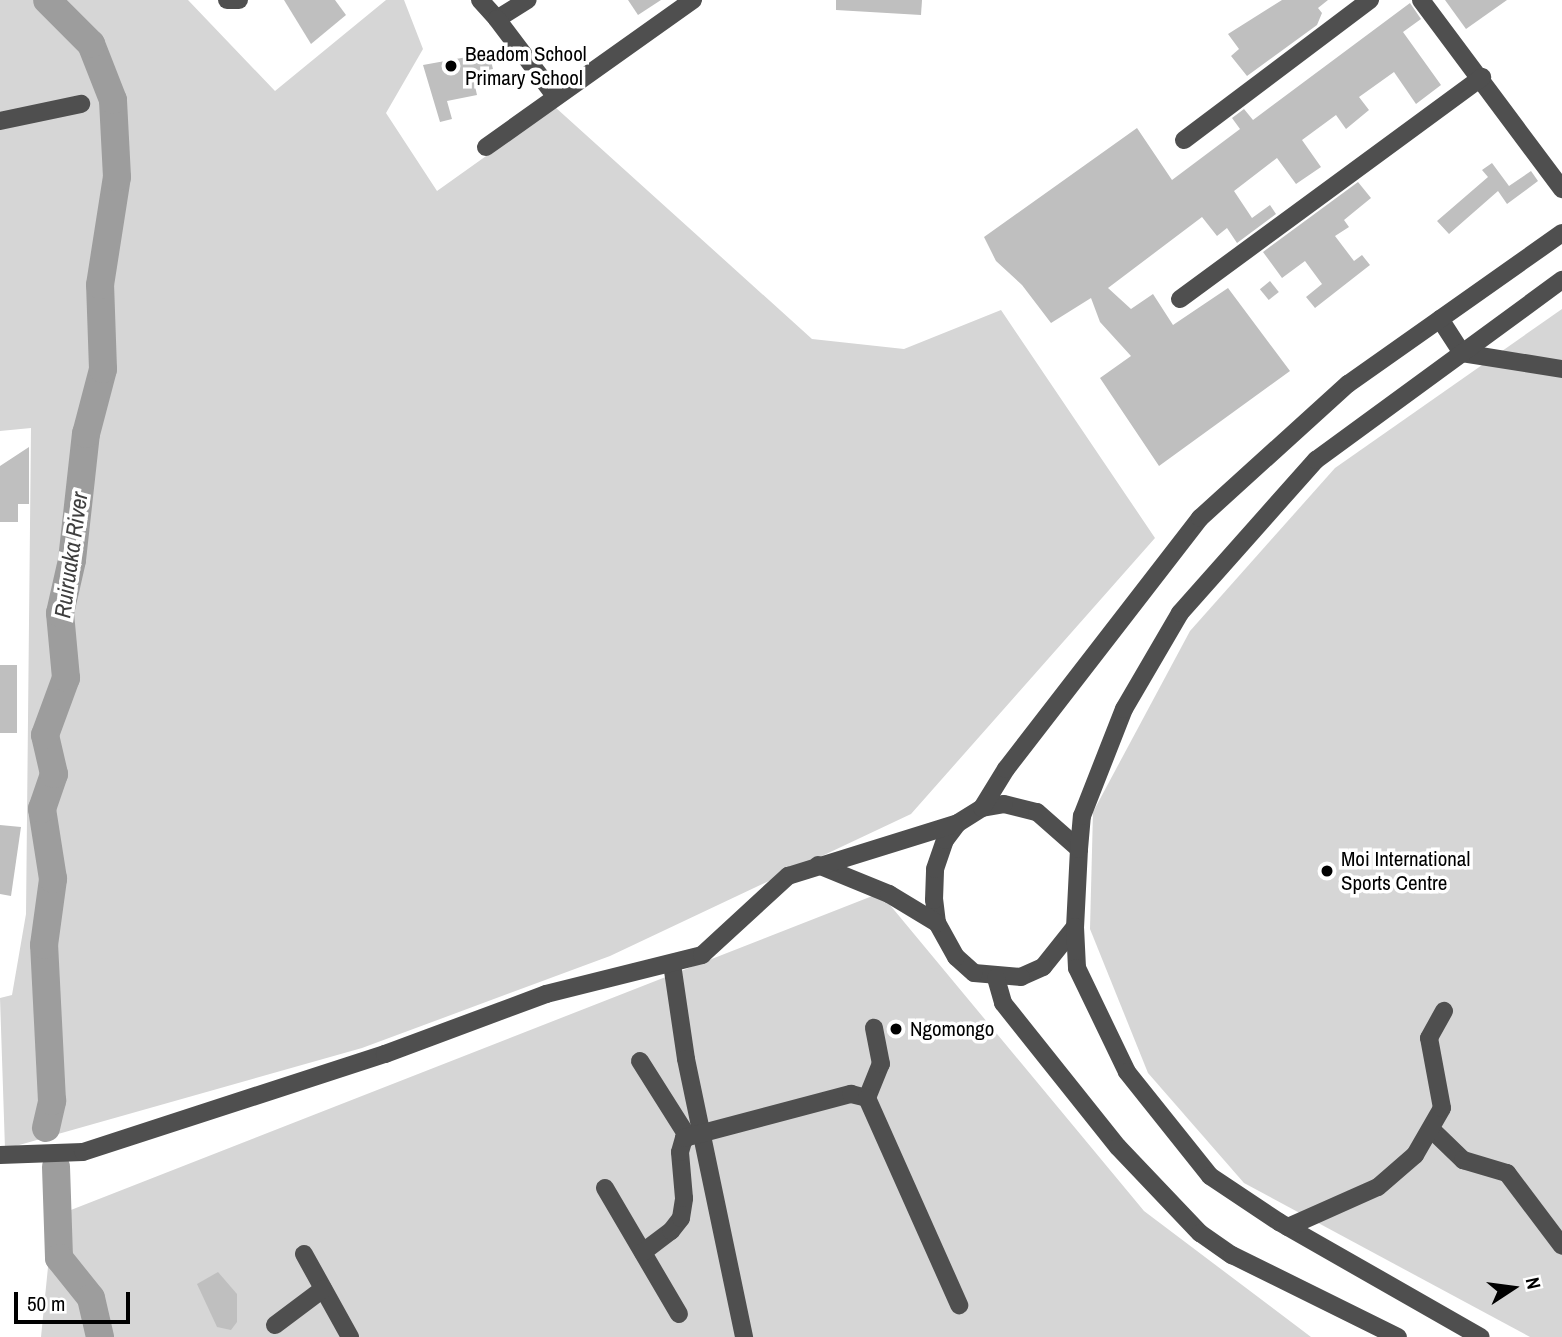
<!DOCTYPE html>
<html>
<head>
<meta charset="utf-8">
<style>
  body { margin:0 }
  #map { position:relative; width:1562px; height:1337px; overflow:hidden; background:#fff; font-family:"Archivo Narrow",sans-serif }
  div>[style] { position:absolute }
  .green>* { inset:0; background:#d6d6d6 }
  .river>* { height:28px; margin:-14px; padding:0 14px; transform-origin:14px; border-radius:14px; background:#9d9d9d }
  .building>* { inset:0; background:#bfbfbf; transform-origin:0 0 }
  .minor>* { height:18px; margin:-9px; padding:0 9px; transform-origin:9px; border-radius:9px; background:#4f4f4f }
  .dots>* { width:19px; height:19px; translate:-50% -50%; box-sizing:border-box; border:4px solid #fff; border-radius:50% }
  span { translate:-50% -50%; white-space:nowrap; text-align:center; line-height:1.15; -webkit-text-stroke:7px #fff; paint-order:stroke }
  .poi-label { font-size:21px; color:#000 }
  .left { translate:0 -50%; text-align:left }
  .water-label { font-size:23px; color:#3e3e3e; font-style:italic }
  .north { position:absolute; left:1478px; top:1253px; width:70px; height:70px; -webkit-text-stroke:5px #fff; paint-order:stroke; rotate:77deg; font-size:19px; font-weight:700; line-height:28px; text-align:center; color:#000 }
  .north::after { content:''; display:block; margin:auto; width:24px; height:32px; background:#000; clip-path:polygon(50% 0,100% 100%,50% 72%,0 100%) }
  .scale { position:absolute; left:14px; top:1292px; width:116px; height:32px; box-sizing:border-box; border:4px solid #000; border-top:0; padding-left:9px; font-size:21px; line-height:24px; white-space:nowrap; color:#000; -webkit-text-stroke:5px #fff; paint-order:stroke }
</style>
</head>
<body>
<div id="map">
  <div class="green">
    <i style="clip-path:polygon(0 0,188px 0,275px 91px,386px 0,404px 0,423px 49px,386px 113px,437px 191px,555px 107px,812px 339px,904px 349px,1001px 310px,1155px 538px,911px 814px,610px 956px,362px 1048px,5px 1149px,0 998px,12px 995px,26px 914px,31px 428px,0 431px)"></i>
    <i style="clip-path:polygon(1562px 309px,1562px 1337px,1530px 1337px,1244px 1183px,1148px 1073px,1090px 929px,1093px 812px,1190px 631px,1335px 468px)"></i>
    <i style="clip-path:polygon(880px 893px,1144px 1211px,1311px 1337px,41px 1337px,53px 1217px)"></i>
  </div>
  <div class="river">
    <i style="left:46px;top:1128px;width:28px;rotate:-77deg"></i>
    <i style="left:52px;top:1101px;width:156px;rotate:-92.9deg"></i>
    <i style="left:44px;top:945px;width:67px;rotate:-82.2deg"></i>
    <i style="left:53px;top:879px;width:71px;rotate:-98.9deg"></i>
    <i style="left:42px;top:809px;width:37px;rotate:-71deg"></i>
    <i style="left:54px;top:774px;width:40px;rotate:-103deg"></i>
    <i style="left:45px;top:735px;width:61px;rotate:-69.8deg"></i>
    <i style="left:66px;top:678px;width:65px;rotate:-95.3deg"></i>
    <i style="left:60px;top:613px;width:54px;rotate:-77.2deg"></i>
    <i style="left:72px;top:560px;width:127px;rotate:-83.7deg"></i>
    <i style="left:86px;top:434px;width:67px;rotate:-75.3deg"></i>
    <i style="left:103px;top:369px;width:84px;rotate:-92deg"></i>
    <i style="left:100px;top:285px;width:109px;rotate:-81.1deg"></i>
    <i style="left:117px;top:177px;width:77px;rotate:-93deg"></i>
    <i style="left:113px;top:100px;width:60px;rotate:-111.4deg"></i>
    <i style="left:91px;top:44px;width:62px;rotate:-135deg"></i>
    <i style="left:56px;top:1167px;width:91px;rotate:88.1deg"></i>
    <i style="left:59px;top:1258px;width:51px;rotate:51.3deg"></i>
    <i style="left:91px;top:1298px;width:40px;rotate:77deg"></i>
  </div>
  <div class="building">
    <i style="clip-path:polygon(284px 0,335px 0,346px 15px,311px 44px)"></i>
    <i style="clip-path:polygon(628px 0,661px 0,638px 15px)"></i>
    <i style="clip-path:polygon(836px 0,922px 0,921px 15px,836px 10px)"></i>
    <i style="clip-path:polygon(1282px 0,1328px 0,1318px 8px,1322px 13px,1317px 25px,1247px 76px,1231px 56px,1239px 49px,1228px 34px)"></i>
    <i style="clip-path:polygon(1445px 0,1507px 0,1466px 29px)"></i>
    <i style="clip-path:polygon(1410px 3px,1421px 19px,1403px 32px,1441px 85px,1416px 104px,1394px 72px,1359px 97px,1369px 110px,1346px 129px,1336px 115px,1302px 140px,1321px 167px,1296px 184px,1277px 158px,1234px 191px,1252px 218px,1270px 205px,1276px 214px,1237px 243px,1227px 228px,1217px 236px,1202px 217px,1108px 288px,1131px 309px,1153px 294px,1173px 325px,1228px 288px,1290px 371px,1159px 466px,1100px 378px,1131px 356px,1100px 322px,1091px 298px,1051px 323px,1022px 285px,996px 261px,984px 237px,1137px 128px,1172px 180px,1240px 129px,1232px 118px,1244px 109px,1253px 120px)"></i>
    <i style="clip-path:polygon(489px 53px,493px 69px,472px 73px,477px 95px,447px 101px,452px 119px,440px 122px,423px 65px)"></i>
    <i style="clip-path:polygon(1492px 163px,1509px 186px,1531px 171px,1538px 181px,1507px 204px,1498px 191px,1449px 234px,1437px 221px,1488px 177px,1482px 170px)"></i>
    <i style="clip-path:polygon(1358px 182px,1371px 198px,1344px 220px,1349px 227px,1335px 236px,1354px 261px,1362px 255px,1370px 265px,1315px 308px,1306px 297px,1322px 284px,1305px 261px,1282px 278px,1263px 252px)"></i>
    <i style="left:1270px;top:281px;width:14px;height:13px;rotate:51deg"></i>
    <i style="clip-path:polygon(29px 447px,29px 504px,18px 504px,18px 522px,0 522px,0 466px)"></i>
    <i style="left:0;top:665px;width:17px;height:68px"></i>
    <i style="clip-path:polygon(0 825px,21px 827px,11px 896px,0 894px)"></i>
    <i style="clip-path:polygon(218px 1272px,237px 1294px,237px 1322px,231px 1330px,217px 1327px,197px 1284px)"></i>
  </div>
  <div class="minor">
    <i style="left:227px;top:0;width:12px"></i>
    <i style="left:480px;top:0;width:25px;rotate:48deg"></i>
    <i style="left:497px;top:19px;width:36px;rotate:-32deg"></i>
    <i style="left:1421px;top:0;width:236px;rotate:53.3deg"></i>
    <i style="left:497px;top:19px;width:96px;rotate:53deg"></i>
    <i style="left:0;top:121px;width:83px;rotate:-11.9deg"></i>
    <i style="left:1184px;top:140px;width:233px;rotate:-37deg"></i>
    <i style="left:486px;top:147px;width:254px;rotate:-35.4deg"></i>
    <i style="left:1180px;top:299px;width:375px;rotate:-36.3deg"></i>
    <i style="left:1440px;top:319px;width:40px;rotate:57.1deg"></i>
    <i style="left:1462px;top:353px;width:101px;rotate:9.1deg"></i>
    <i style="left:1004px;top:804px;width:34px;rotate:14deg"></i>
    <i style="left:1037px;top:812px;width:56px;rotate:41.4deg"></i>
    <i style="left:1079px;top:849px;width:78px;rotate:92.9deg"></i>
    <i style="left:1075px;top:927px;width:51px;rotate:128.7deg"></i>
    <i style="left:1043px;top:967px;width:24px;rotate:156deg"></i>
    <i style="left:1021px;top:977px;width:47px;rotate:-175.1deg"></i>
    <i style="left:974px;top:973px;width:24px;rotate:-138deg"></i>
    <i style="left:956px;top:957px;width:39px;rotate:-119deg"></i>
    <i style="left:937px;top:923px;width:23px;rotate:-97deg"></i>
    <i style="left:934px;top:900px;width:31px;rotate:-88deg"></i>
    <i style="left:935px;top:869px;width:31px;rotate:-71deg"></i>
    <i style="left:945px;top:840px;width:21px;rotate:-53deg"></i>
    <i style="left:958px;top:823px;width:28px;rotate:-32deg"></i>
    <i style="left:982px;top:808px;width:22px;rotate:-10deg"></i>
    <i style="left:982px;top:808px;width:46px;rotate:-58.4deg"></i>
    <i style="left:1006px;top:769px;width:317px;rotate:-52.3deg"></i>
    <i style="left:1200px;top:518px;width:200px;rotate:-42.2deg"></i>
    <i style="left:1348px;top:384px;width:262px;rotate:-35.2deg"></i>
    <i style="left:1079px;top:849px;width:33px;rotate:-85deg"></i>
    <i style="left:1082px;top:816px;width:115px;rotate:-68.6deg"></i>
    <i style="left:1124px;top:709px;width:111px;rotate:-59.7deg"></i>
    <i style="left:1180px;top:613px;width:205px;rotate:-48.4deg"></i>
    <i style="left:1316px;top:460px;width:305px;rotate:-36.2deg"></i>
    <i style="left:818px;top:865px;width:77px;rotate:22.2deg"></i>
    <i style="left:889px;top:894px;width:56px;rotate:31.1deg"></i>
    <i style="left:1075px;top:927px;width:41px;rotate:87.2deg"></i>
    <i style="left:1077px;top:968px;width:115px;rotate:64.3deg"></i>
    <i style="left:1127px;top:1072px;width:133px;rotate:51.4deg"></i>
    <i style="left:1210px;top:1176px;width:83px;rotate:33.7deg"></i>
    <i style="left:1279px;top:1222px;width:232px;rotate:29.7deg"></i>
    <i style="left:672px;top:964px;width:96px;rotate:81.6deg"></i>
    <i style="left:686px;top:1059px;width:284px;rotate:78.2deg"></i>
    <i style="left:996px;top:978px;width:26px;rotate:74deg"></i>
    <i style="left:1003px;top:1003px;width:184px;rotate:51.4deg"></i>
    <i style="left:1118px;top:1147px;width:119px;rotate:46.4deg"></i>
    <i style="left:1200px;top:1233px;width:39px;rotate:35deg"></i>
    <i style="left:1232px;top:1255px;width:185px;rotate:26.3deg"></i>
    <i style="left:640px;top:1061px;width:90px;rotate:57.7deg"></i>
    <i style="left:867px;top:1098px;width:37px;rotate:-68deg"></i>
    <i style="left:881px;top:1064px;width:37px;rotate:-101deg"></i>
    <i style="left:1431px;top:1129px;width:45px;rotate:44.1deg"></i>
    <i style="left:1463px;top:1160px;width:46px;rotate:16.5deg"></i>
    <i style="left:1507px;top:1173px;width:91px;rotate:53deg"></i>
    <i style="left:0;top:1155px;width:83px;rotate:-2.1deg"></i>
    <i style="left:83px;top:1152px;width:318px;rotate:-18deg"></i>
    <i style="left:385px;top:1054px;width:172px;rotate:-20.4deg"></i>
    <i style="left:546px;top:994px;width:161px;rotate:-14deg"></i>
    <i style="left:702px;top:955px;width:117px;rotate:-42.6deg"></i>
    <i style="left:788px;top:876px;width:178px;rotate:-17.3deg"></i>
    <i style="left:605px;top:1188px;width:146px;rotate:59.6deg"></i>
    <i style="left:1288px;top:1227px;width:98px;rotate:-24deg"></i>
    <i style="left:1378px;top:1187px;width:49px;rotate:-40.9deg"></i>
    <i style="left:1415px;top:1155px;width:54px;rotate:-60.1deg"></i>
    <i style="left:1442px;top:1108px;width:71px;rotate:-100.5deg"></i>
    <i style="left:1429px;top:1038px;width:31px;rotate:-61deg"></i>
    <i style="left:643px;top:1252px;width:35px;rotate:-37deg"></i>
    <i style="left:671px;top:1231px;width:16px;rotate:-52deg"></i>
    <i style="left:681px;top:1218px;width:20px;rotate:-81deg"></i>
    <i style="left:684px;top:1198px;width:46px;rotate:-95deg"></i>
    <i style="left:680px;top:1152px;width:15px;rotate:-74deg"></i>
    <i style="left:684px;top:1138px;width:173px;rotate:-14.8deg"></i>
    <i style="left:851px;top:1094px;width:16px;rotate:14deg"></i>
    <i style="left:867px;top:1098px;width:227px;rotate:66deg"></i>
    <i style="left:304px;top:1254px;width:95px;rotate:61deg"></i>
    <i style="left:275px;top:1325px;width:60px;rotate:-36.9deg"></i>
  </div>
  <div class="dots">
    <i style="left:451px;top:66px;background:#000"></i>
    <i style="left:1327px;top:871px;background:#000"></i>
    <i style="left:896px;top:1029px;background:#000"></i>
  </div>
  <div class="poi-label">
    <span class="left" style="left:465px;top:66px">Beadom School<br>Primary School</span>
    <span class="left" style="left:1341px;top:871px">Moi International<br>Sports Centre</span>
    <span class="left" style="left:910px;top:1029px">Ngomongo</span>
  </div>
  <div class="water-label">
    <span style="left:71px;top:555px;rotate:-82deg">Ruiruaka River</span>
  </div>
  <div class="north">N</div>
  <div class="scale">50 m</div>
</div>
</body>
</html>
